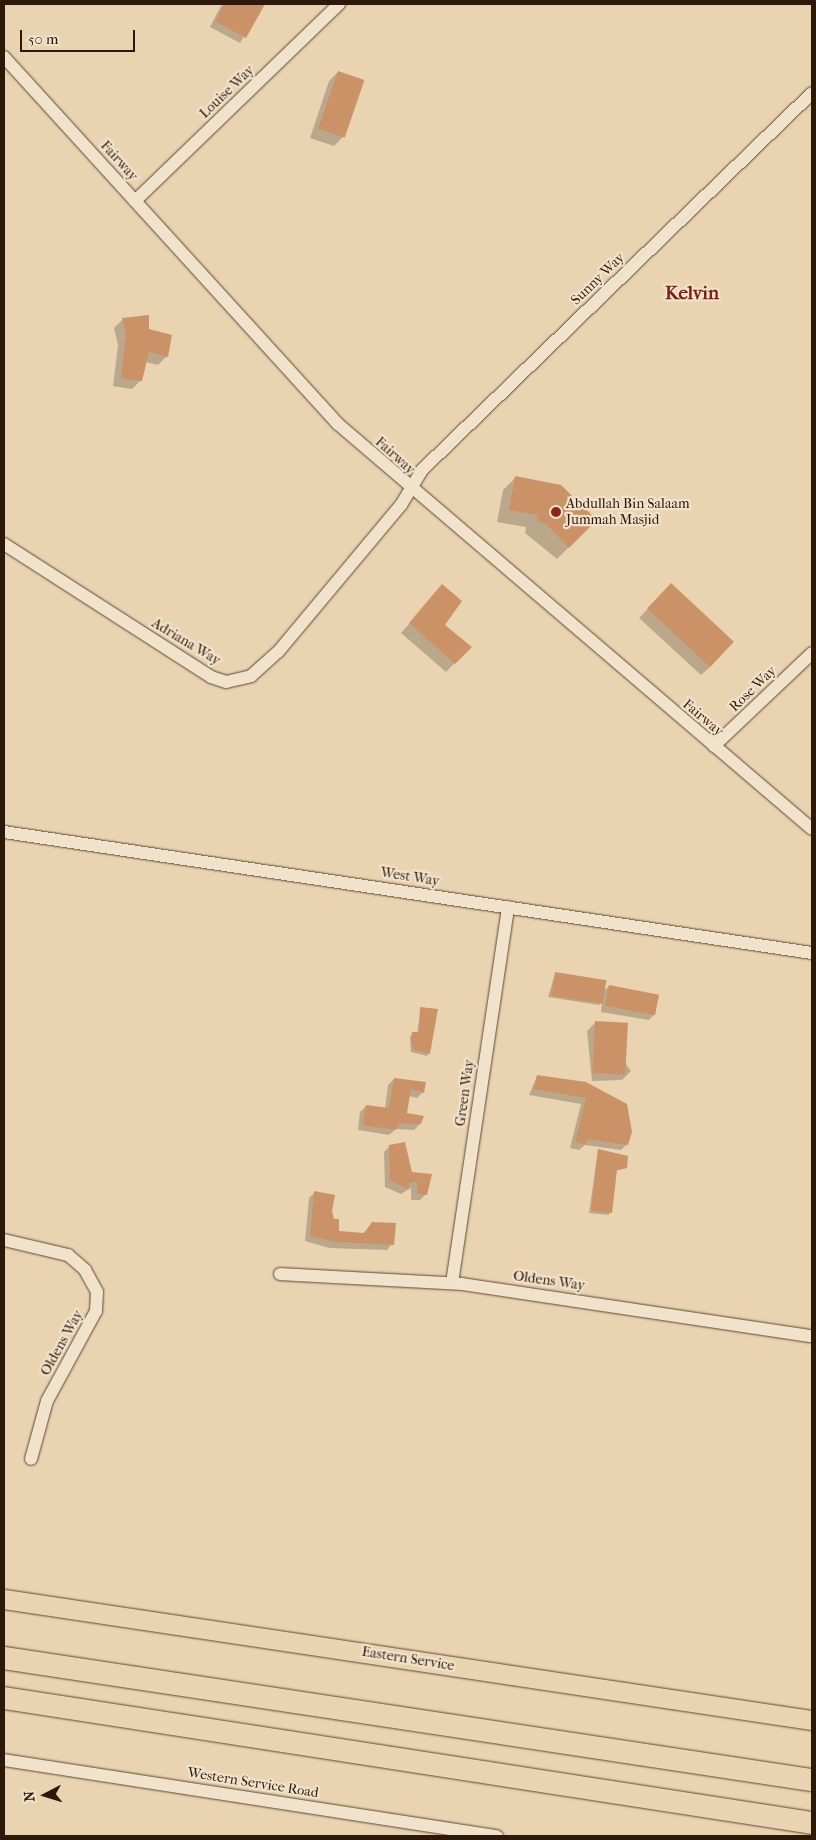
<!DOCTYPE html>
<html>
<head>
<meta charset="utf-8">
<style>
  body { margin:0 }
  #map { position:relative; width:816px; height:1840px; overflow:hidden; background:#ead3b0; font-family:"IM FELL French Canon",serif }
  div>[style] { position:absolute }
  .shadow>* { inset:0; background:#0003 }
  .building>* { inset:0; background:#cc9267; transform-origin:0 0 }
  .roads { filter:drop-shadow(0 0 1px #5d4734) drop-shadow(0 0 1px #5d4734) }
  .minor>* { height:12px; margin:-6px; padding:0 6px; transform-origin:6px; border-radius:6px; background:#f1e2cc }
  .primary>* { height:19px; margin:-9.5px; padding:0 9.5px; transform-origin:9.5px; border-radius:9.5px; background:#ead3b0 }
  .motorway>* { height:22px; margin:-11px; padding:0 11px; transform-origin:11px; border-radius:11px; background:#ead3b0 }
  .dots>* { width:14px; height:14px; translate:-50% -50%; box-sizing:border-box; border:2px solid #f1e2cc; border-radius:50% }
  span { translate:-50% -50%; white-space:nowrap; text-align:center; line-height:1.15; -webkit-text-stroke:4.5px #f1e2cc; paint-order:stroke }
  .street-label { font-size:14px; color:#2e180a }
  .poi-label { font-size:14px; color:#2e180a }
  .left { translate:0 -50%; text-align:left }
  .district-label { font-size:19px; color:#7a1f14; font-weight:700 }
  .frame { position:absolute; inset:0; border:5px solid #2e180a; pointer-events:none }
  .north { position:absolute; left:20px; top:1770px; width:50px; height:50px; -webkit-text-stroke:4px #f1e2cc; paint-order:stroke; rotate:265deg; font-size:14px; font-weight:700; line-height:20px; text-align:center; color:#2e180a }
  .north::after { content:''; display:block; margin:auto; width:18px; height:22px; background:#2e180a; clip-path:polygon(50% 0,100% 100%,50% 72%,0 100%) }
  .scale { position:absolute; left:20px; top:30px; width:115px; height:22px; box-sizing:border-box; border:2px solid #2e180a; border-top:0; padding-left:6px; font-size:15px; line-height:18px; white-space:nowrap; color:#2e180a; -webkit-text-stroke:4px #f1e2cc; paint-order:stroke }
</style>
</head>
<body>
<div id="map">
  <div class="shadow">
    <i style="clip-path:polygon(222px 4px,263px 4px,240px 43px,210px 27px)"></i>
    <i style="clip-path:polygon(338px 72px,343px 137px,334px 146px,310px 138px,329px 81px)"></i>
    <i style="clip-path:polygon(123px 319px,148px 330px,167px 356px,158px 365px,145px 362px,141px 380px,132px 389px,113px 386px,118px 345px,114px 328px)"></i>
    <i style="clip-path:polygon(515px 478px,596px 520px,557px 559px,525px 533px,526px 527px,497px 522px,503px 490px)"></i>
    <i style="clip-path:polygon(662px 594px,710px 667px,701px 675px,639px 618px)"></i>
    <i style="clip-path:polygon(434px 595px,443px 626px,470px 647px,446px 672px,401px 633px)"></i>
    <i style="clip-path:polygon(555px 974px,603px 992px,609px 986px,655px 1014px,649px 1020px,601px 1012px,602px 1002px,599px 1005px,548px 997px)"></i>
    <i style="clip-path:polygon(421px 1008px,429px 1053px,427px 1056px,411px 1052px,410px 1036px,417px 1033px)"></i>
    <i style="clip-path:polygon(596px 1022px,631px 1071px,622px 1080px,592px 1081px,587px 1031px)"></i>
    <i style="clip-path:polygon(537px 1076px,586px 1083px,627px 1144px,621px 1150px,585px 1145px,579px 1150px,570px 1148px,581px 1104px,529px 1095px)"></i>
    <i style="clip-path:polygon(394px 1079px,423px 1092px,417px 1098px,409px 1096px,406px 1114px,420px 1124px,414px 1130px,396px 1129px,389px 1135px,358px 1130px,360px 1112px,366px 1106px,385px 1109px,388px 1085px)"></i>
    <i style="clip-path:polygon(390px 1146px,426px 1194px,420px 1200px,411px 1200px,411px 1188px,401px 1194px,385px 1187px,384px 1152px)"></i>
    <i style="clip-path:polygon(598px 1150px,626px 1168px,616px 1171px,609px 1215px,589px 1213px)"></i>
    <i style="clip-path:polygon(315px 1192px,331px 1211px,338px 1232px,363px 1234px,373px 1223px,392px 1244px,387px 1250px,329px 1248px,305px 1241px,309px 1198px)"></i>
  </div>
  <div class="building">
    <i style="clip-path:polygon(224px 4px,265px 4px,246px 38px,215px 21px)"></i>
    <i style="left:338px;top:71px;width:28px;height:61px;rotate:19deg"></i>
    <i style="clip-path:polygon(149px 315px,149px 329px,172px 335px,168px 357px,149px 352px,142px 381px,121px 378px,126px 335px,122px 318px)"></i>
    <i style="clip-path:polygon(515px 476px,561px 485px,597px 520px,569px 548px,546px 524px,537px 521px,538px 515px,509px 510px)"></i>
    <i style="left:671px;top:583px;width:86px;height:35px;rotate:43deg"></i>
    <i style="clip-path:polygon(442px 584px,462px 601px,445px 625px,472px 647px,455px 664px,409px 623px)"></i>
    <i style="left:555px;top:972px;width:52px;height:24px;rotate:9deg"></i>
    <i style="left:609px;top:985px;width:51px;height:21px;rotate:11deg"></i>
    <i style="clip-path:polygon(420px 1007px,438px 1009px,430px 1054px,414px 1050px,411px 1042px,412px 1032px,419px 1032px)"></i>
    <i style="left:595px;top:1021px;width:33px;height:52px;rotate:3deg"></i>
    <i style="clip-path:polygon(537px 1075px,586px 1082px,627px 1104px,632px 1132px,628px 1145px,587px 1139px,586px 1145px,575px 1142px,586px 1098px,534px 1089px)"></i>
    <i style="clip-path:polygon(394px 1078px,426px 1082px,424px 1093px,411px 1089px,407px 1113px,424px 1116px,421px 1124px,398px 1123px,396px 1130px,363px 1125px,366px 1105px,389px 1108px)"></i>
    <i style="clip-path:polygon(405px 1142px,412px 1172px,432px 1174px,427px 1195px,417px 1194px,417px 1182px,410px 1182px,408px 1189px,390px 1181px,389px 1145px)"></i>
    <i style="clip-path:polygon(598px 1149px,628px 1156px,627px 1168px,617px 1170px,612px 1213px,591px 1211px)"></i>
    <i style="clip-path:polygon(314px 1191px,335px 1195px,332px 1211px,334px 1219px,339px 1219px,339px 1231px,364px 1233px,372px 1222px,396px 1223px,394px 1245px,335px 1242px,310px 1236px)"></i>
  </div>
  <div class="roads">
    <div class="minor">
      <i style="left:4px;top:57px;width:496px;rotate:47.7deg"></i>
      <i style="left:338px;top:424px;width:623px;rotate:40.51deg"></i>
      <i style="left:135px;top:201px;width:284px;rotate:-44deg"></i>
      <i style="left:4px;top:544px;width:246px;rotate:32.7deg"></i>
      <i style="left:211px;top:677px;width:16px;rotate:18deg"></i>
      <i style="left:226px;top:682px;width:26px;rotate:-13deg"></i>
      <i style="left:251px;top:676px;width:36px;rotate:-42deg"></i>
      <i style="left:278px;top:652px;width:192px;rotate:-50.1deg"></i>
      <i style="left:401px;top:505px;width:41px;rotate:-59deg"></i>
      <i style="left:422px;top:470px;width:542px;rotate:-44.03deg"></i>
      <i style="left:714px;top:746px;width:135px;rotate:-43.5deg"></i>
      <i style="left:4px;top:832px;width:817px;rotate:8.52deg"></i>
      <i style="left:4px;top:1240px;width:66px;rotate:13.2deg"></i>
      <i style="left:68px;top:1255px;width:23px;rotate:41deg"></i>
      <i style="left:85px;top:1270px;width:25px;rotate:61deg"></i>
      <i style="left:97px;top:1292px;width:19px;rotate:93deg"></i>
      <i style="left:96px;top:1311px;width:102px;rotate:118.6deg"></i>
      <i style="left:47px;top:1401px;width:60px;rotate:105.4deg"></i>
      <i style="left:280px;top:1274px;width:182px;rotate:3.1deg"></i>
      <i style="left:462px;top:1284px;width:354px;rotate:8.5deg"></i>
      <i style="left:452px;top:1283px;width:380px;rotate:-81.5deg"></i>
      <i style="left:4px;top:1760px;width:499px;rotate:8.8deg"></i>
    </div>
    <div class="primary">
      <i style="left:4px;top:1599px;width:817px;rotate:8.52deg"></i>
    </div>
    <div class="motorway">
      <i style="left:4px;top:1658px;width:817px;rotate:8.59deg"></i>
      <i style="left:4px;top:1698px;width:818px;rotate:8.79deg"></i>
    </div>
  </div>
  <div class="dots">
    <i style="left:556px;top:512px;background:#8f2418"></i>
  </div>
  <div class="street-label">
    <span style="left:227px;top:92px;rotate:-44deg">Louise Way</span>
    <span style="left:119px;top:161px;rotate:48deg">Fairway</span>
    <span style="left:598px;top:279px;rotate:-44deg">Sunny Way</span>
    <span style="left:395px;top:456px;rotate:42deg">Fairway</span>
    <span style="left:186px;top:642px;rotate:31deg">Adriana Way</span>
    <span style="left:753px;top:689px;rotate:-44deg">Rose Way</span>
    <span style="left:703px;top:718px;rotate:40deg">Fairway</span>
    <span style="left:410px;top:877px;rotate:9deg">West Way</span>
    <span style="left:465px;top:1093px;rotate:-82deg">Green Way</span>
    <span style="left:549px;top:1281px;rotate:8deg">Oldens Way</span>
    <span style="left:62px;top:1343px;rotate:-61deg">Oldens Way</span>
    <span style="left:408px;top:1659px;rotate:9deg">Eastern Service</span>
    <span style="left:253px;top:1783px;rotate:9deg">Western Service Road</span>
  </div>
  <div class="poi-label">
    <span class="left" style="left:566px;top:512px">Abdullah Bin Salaam<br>Jummah Masjid</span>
  </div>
  <div class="district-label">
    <span style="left:692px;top:294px">Kelvin</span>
  </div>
  <div class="frame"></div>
  <div class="north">N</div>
  <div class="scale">50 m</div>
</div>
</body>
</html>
